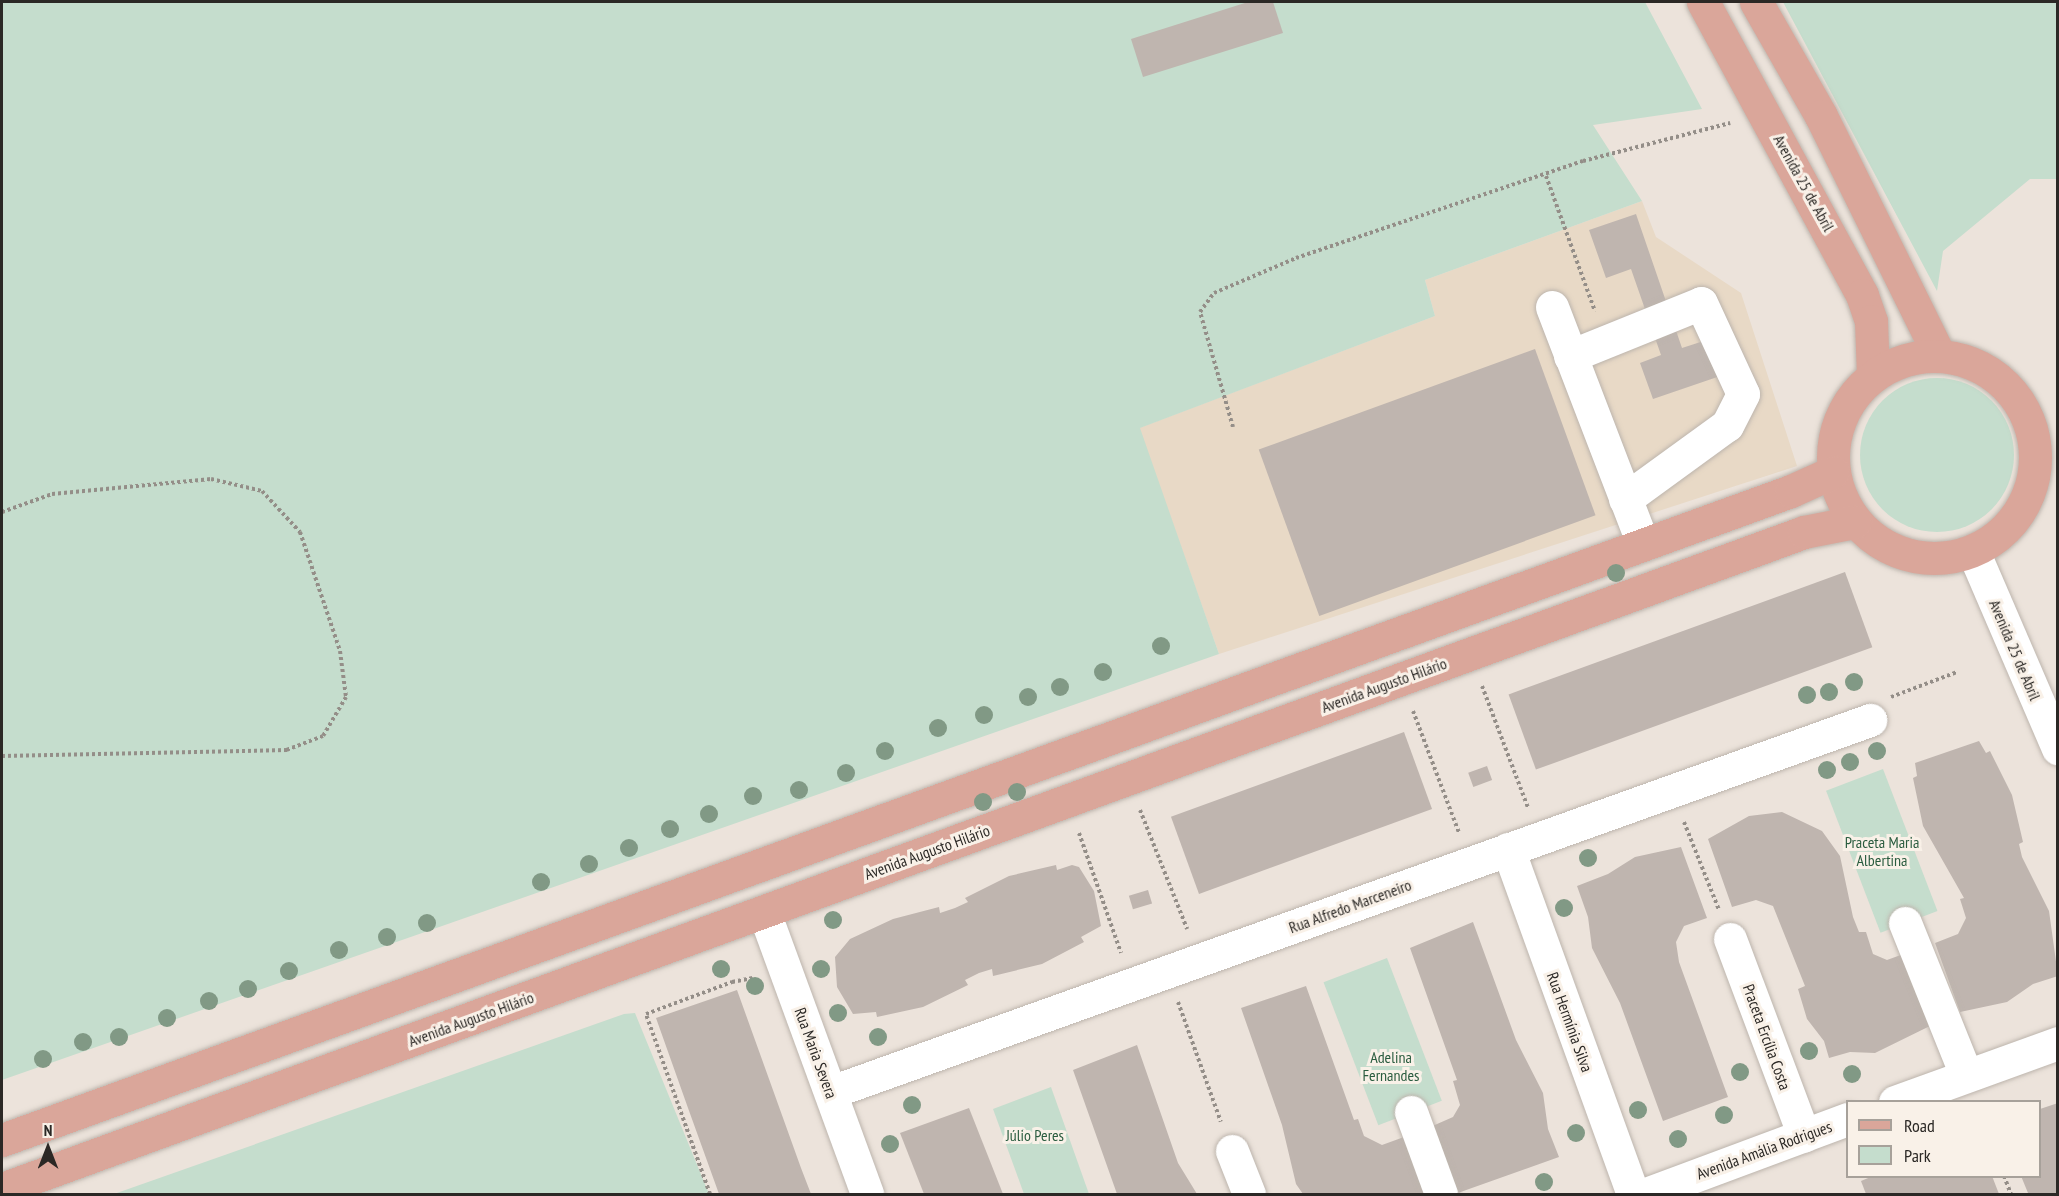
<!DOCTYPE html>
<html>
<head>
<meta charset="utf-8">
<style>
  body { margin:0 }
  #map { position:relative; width:2059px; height:1196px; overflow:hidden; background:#ece3db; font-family:"PT Sans Narrow",sans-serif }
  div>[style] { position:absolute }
  .commercial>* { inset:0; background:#e8d9c6 }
  .green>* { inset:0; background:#c5ddcd; transform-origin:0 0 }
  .round { border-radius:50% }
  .building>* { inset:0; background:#bfb5af; transform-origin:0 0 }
  .path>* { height:4px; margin-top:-2px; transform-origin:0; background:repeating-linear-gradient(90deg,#948e88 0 3px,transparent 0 6px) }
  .roads { filter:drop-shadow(0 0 2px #bdb5ad) drop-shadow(0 0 2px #bdb5ad) }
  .minor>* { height:33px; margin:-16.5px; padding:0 16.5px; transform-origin:16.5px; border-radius:16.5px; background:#fff }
  .major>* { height:33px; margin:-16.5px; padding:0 16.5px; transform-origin:16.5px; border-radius:16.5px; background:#daa69a }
  .major>.ring { margin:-16.5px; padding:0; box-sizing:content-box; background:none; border:33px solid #daa69a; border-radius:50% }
  .trees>* { width:18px; height:18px; margin:-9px; border-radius:50%; background:#819985 }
  span { translate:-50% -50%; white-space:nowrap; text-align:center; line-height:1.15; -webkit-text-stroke:6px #f9f1e8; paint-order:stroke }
  .street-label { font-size:16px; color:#2b2825 }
  .park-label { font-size:16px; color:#2a5c3f }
  .frame { position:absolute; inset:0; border:3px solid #2b2825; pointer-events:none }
  .legend { position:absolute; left:1846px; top:1100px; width:195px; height:78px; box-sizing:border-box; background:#f9f1e8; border:2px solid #a7a19a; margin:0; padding:8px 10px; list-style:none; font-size:18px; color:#2b2825 }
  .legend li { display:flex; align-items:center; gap:12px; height:30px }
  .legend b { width:30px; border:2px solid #a7a19a }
  .north { position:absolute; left:18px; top:1118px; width:60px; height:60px; -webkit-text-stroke:4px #f9f1e8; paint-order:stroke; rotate:0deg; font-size:16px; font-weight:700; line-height:24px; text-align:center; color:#2b2825 }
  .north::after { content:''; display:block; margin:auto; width:21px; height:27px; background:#2b2825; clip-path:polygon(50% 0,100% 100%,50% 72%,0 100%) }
</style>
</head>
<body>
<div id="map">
  <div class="commercial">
    <i style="clip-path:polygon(1642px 201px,1656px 237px,1741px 293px,1797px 466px,1219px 654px,1139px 428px,1435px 316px,1425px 280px)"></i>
  </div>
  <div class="green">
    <i style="clip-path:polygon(2px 2px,1645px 2px,1702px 109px,1593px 125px,1642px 201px,1425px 280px,1435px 316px,1140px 428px,1219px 654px,2px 1080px)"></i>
    <i style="clip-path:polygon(1783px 2px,2057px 2px,2057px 179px,2030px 179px,1943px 251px,1937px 291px)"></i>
    <i class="round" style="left:1860px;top:378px;width:154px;height:154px"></i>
    <i style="left:1883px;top:769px;width:152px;height:61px;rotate:69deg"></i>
    <i style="left:1387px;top:958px;width:153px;height:68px;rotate:69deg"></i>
    <i style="clip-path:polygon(635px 1013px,709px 1194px,114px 1194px,624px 1014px)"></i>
    <i style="clip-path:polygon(1051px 1087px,1089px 1194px,1024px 1194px,993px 1109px)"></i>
  </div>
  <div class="building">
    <i style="clip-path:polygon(1248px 2px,1273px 2px,1283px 33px,1143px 77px,1131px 39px)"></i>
    <i style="clip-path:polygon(1636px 214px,1682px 348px,1716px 337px,1729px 373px,1653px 399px,1640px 363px,1661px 355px,1631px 269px,1606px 278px,1589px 230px)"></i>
    <i style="left:1535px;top:349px;width:177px;height:294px;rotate:70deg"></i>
    <i style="left:1845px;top:572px;width:80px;height:358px;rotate:70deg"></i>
    <i style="left:1404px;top:732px;width:82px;height:248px;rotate:70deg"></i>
    <i style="clip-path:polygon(1979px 741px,1986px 753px,1990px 751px,2012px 795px,2023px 842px,2019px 844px,2022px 857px,2049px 911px,2058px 976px,2033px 984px,2007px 1002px,1960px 1012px,1935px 943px,1958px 934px,1966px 918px,1960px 899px,1964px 898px,1923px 826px,1913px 778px,1917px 776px,1915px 763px)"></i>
    <i style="left:1487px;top:766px;width:15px;height:20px;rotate:70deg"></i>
    <i style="clip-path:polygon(1782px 812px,1822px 831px,1840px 856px,1853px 917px,1859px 932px,1866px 932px,1873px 954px,1887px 960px,1909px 952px,1934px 1024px,1875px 1053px,1850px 1052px,1829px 1058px,1824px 1041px,1807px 1019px,1798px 989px,1805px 986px,1773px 906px,1756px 900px,1732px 907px,1708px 839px,1749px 816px)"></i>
    <i style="clip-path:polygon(1681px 847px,1707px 918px,1684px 926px,1676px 942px,1679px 962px,1728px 1097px,1663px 1121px,1620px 1003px,1592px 948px,1588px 917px,1577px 886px,1608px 874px,1635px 857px)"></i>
    <i style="clip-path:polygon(1056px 865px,1057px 870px,1072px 865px,1079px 867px,1094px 891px,1101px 926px,1081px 937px,1084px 942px,1042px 964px,993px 976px,992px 969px,979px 973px,965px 980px,968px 985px,923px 1007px,877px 1017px,876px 1012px,853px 1014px,837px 987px,835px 957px,850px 939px,893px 919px,939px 907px,940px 913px,955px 908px,968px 902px,965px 898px,1009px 876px)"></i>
    <i style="left:1148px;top:890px;width:14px;height:20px;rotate:73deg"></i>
    <i style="clip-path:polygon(1473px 922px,1516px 1040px,1543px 1093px,1548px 1129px,1559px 1157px,1455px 1194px,1428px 1128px,1453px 1117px,1460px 1105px,1453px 1081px,1457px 1080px,1410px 948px)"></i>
    <i style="clip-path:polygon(1306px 986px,1354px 1120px,1358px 1119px,1364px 1136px,1382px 1145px,1404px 1137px,1425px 1194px,1303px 1194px,1296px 1184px,1282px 1125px,1241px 1008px)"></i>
    <i style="clip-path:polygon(737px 990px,801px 1168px,811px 1194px,719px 1194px,688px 1108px,656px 1018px)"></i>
    <i style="clip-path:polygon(1137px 1045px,1178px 1163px,1197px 1194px,1117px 1194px,1073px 1070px)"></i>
    <i style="clip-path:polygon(2058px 1103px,2058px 1194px,2028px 1193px,2021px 1176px,2040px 1176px,2040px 1109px)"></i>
    <i style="clip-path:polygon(969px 1108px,1003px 1194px,924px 1194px,900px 1133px)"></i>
    <i style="clip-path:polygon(1873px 1176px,1992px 1176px,1999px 1194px,1866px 1194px,1861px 1181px)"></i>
  </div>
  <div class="path">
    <i style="left:1546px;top:176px;width:144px;rotate:70.1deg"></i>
    <i style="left:1233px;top:427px;width:120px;rotate:-106deg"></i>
    <i style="left:1200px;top:312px;width:24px;rotate:-54deg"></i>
    <i style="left:1214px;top:293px;width:89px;rotate:-23.1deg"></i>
    <i style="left:1296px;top:258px;width:303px;rotate:-18.7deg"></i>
    <i style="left:1583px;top:161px;width:152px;rotate:-14.5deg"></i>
    <i style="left:2px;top:512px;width:53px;rotate:-19.8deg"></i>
    <i style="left:52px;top:494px;width:160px;rotate:-5.4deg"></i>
    <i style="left:211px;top:479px;width:52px;rotate:13.2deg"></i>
    <i style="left:262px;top:491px;width:56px;rotate:47.2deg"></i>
    <i style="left:300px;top:532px;width:126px;rotate:71.4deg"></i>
    <i style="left:340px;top:651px;width:46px;rotate:82.6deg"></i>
    <i style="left:346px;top:697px;width:45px;rotate:120.5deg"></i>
    <i style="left:323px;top:736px;width:39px;rotate:159deg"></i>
    <i style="left:287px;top:750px;width:285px;rotate:178.8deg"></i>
    <i style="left:1482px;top:686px;width:130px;rotate:69.3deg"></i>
    <i style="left:1891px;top:697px;width:71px;rotate:-20.7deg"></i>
    <i style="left:1413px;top:711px;width:130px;rotate:69.3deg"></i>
    <i style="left:1140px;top:810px;width:128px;rotate:68.4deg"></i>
    <i style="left:1684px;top:822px;width:95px;rotate:68.3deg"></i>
    <i style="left:1079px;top:833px;width:127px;rotate:70.7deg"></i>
    <i style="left:1178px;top:1002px;width:127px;rotate:70.3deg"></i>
    <i style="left:2004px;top:1176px;width:19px;rotate:69deg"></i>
    <i style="left:710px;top:1194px;width:191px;rotate:-109.6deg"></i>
    <i style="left:646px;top:1014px;width:92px;rotate:-20.4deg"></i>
    <i style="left:732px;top:982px;width:21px;rotate:-11deg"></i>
  </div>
  <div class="roads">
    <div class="minor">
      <i style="left:1552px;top:307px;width:254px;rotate:69deg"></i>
      <i style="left:1570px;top:356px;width:141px;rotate:-22deg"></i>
      <i style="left:1701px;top:303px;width:100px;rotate:65.2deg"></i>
      <i style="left:1743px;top:394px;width:35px;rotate:117deg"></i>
      <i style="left:1727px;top:425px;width:126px;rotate:144deg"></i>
      <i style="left:1973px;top:551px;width:215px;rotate:66.7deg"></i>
      <i style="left:1508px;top:849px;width:367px;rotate:70.1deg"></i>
      <i style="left:764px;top:912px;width:300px;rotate:69.9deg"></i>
      <i style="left:1905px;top:923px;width:164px;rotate:68.1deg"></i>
      <i style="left:1730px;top:939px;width:210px;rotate:69.4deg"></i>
      <i style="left:831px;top:1092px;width:1104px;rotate:-19.7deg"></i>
      <i style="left:1895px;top:1102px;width:173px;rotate:-19.9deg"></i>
      <i style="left:1411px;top:1112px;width:87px;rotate:69.9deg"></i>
      <i style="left:1232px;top:1151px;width:46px;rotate:68.4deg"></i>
      <i style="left:1646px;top:1194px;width:215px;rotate:-20.4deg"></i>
    </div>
    <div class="major">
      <i style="left:1703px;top:2px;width:333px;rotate:61.5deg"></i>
      <i style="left:1862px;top:295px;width:28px;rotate:71deg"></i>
      <i style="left:1871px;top:321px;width:54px;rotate:87.9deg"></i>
      <i style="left:1756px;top:2px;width:131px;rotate:60.3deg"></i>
      <i style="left:1821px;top:116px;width:267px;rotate:63.7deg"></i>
      <i class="ring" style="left:1833px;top:356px;width:169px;height:169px"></i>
      <i style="left:2px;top:1140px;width:1903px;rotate:-19.94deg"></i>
      <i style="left:1791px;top:491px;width:46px;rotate:-24.3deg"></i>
      <i style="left:2px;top:1189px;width:1918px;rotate:-20.03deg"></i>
      <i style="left:1804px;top:532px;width:52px;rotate:-11.1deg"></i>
    </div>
  </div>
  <div class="trees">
    <i style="left:1616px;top:573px"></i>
    <i style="left:1161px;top:646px"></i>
    <i style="left:1103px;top:672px"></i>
    <i style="left:1854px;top:682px"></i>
    <i style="left:1060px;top:687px"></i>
    <i style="left:1829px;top:692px"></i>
    <i style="left:1807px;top:695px"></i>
    <i style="left:1028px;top:697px"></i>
    <i style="left:984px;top:715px"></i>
    <i style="left:938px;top:728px"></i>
    <i style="left:885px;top:751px"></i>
    <i style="left:1877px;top:751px"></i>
    <i style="left:1850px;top:762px"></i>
    <i style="left:1827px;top:770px"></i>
    <i style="left:846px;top:773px"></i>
    <i style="left:799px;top:790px"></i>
    <i style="left:1017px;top:792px"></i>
    <i style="left:753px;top:796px"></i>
    <i style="left:983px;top:802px"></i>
    <i style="left:709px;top:814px"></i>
    <i style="left:670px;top:829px"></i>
    <i style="left:629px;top:848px"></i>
    <i style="left:1588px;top:858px"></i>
    <i style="left:589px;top:864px"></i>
    <i style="left:541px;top:882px"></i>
    <i style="left:1564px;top:908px"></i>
    <i style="left:833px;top:920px"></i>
    <i style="left:427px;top:923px"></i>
    <i style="left:387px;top:937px"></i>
    <i style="left:339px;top:950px"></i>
    <i style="left:721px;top:969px"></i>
    <i style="left:821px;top:969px"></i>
    <i style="left:289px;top:971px"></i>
    <i style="left:755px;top:986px"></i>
    <i style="left:248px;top:989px"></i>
    <i style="left:209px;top:1001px"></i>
    <i style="left:838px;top:1013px"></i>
    <i style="left:167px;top:1018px"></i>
    <i style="left:119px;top:1037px"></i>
    <i style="left:878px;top:1037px"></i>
    <i style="left:83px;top:1042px"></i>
    <i style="left:1809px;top:1051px"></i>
    <i style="left:43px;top:1059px"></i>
    <i style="left:1740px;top:1072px"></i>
    <i style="left:1852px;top:1074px"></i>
    <i style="left:912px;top:1105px"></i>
    <i style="left:1638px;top:1110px"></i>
    <i style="left:1724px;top:1115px"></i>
    <i style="left:1576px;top:1133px"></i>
    <i style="left:1678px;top:1139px"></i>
    <i style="left:890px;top:1144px"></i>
    <i style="left:1544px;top:1182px"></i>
  </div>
  <div class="street-label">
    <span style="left:1804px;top:183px;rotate:61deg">Avenida 25 de Abril</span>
    <span style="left:2015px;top:650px;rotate:67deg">Avenida 25 de Abril</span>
    <span style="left:1384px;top:685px;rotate:-20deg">Avenida Augusto Hilário</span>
    <span style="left:927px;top:852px;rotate:-20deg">Avenida Augusto Hilário</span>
    <span style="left:1350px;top:906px;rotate:-20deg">Rua Alfredo Marceneiro</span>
    <span style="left:471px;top:1019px;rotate:-20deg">Avenida Augusto Hilário</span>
    <span style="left:1570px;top:1022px;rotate:70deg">Rua Hermínia Silva</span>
    <span style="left:1767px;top:1037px;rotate:70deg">Praceta Ercília Costa</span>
    <span style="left:816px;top:1053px;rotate:70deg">Rua Maria Severa</span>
    <span style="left:1764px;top:1150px;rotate:-20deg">Avenida Amália Rodrigues</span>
  </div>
  <div class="park-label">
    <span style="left:1882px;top:851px">Praceta Maria<br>Albertina</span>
    <span style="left:1391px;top:1066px">Adelina<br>Fernandes</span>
    <span style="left:1035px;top:1135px">Júlio Peres</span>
  </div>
  <div class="frame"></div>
  <ul class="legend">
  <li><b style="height:8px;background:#daa69a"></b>Road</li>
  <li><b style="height:16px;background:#c5ddcd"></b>Park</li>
  </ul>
  <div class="north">N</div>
</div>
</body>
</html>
